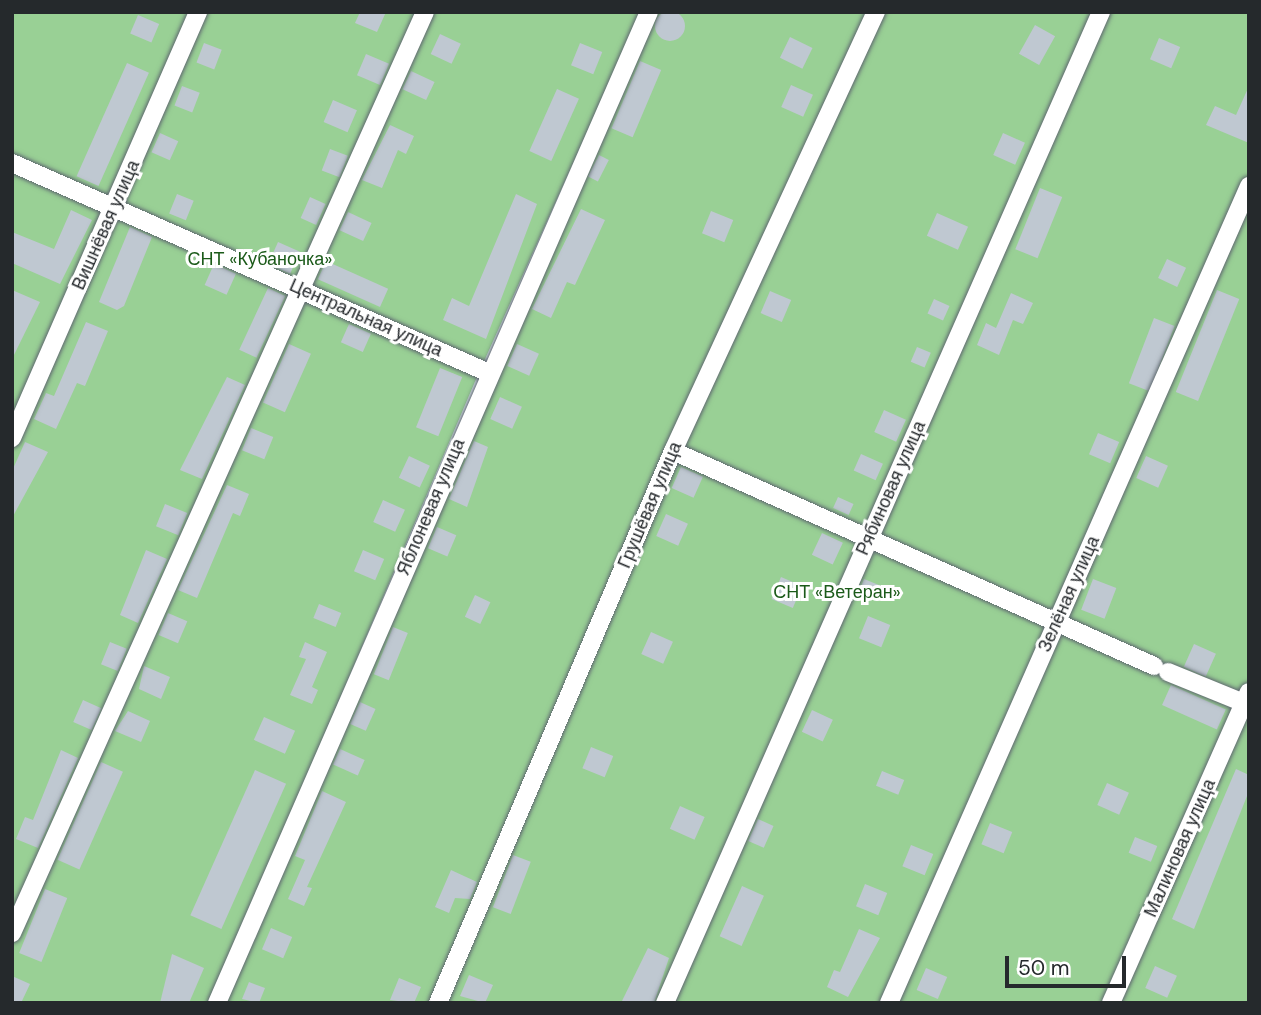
<!DOCTYPE html>
<html>
<head>
<meta charset="utf-8">
<style>
  body { margin:0 }
  #map { position:relative; width:1261px; height:1015px; overflow:hidden; background:#e5eff8; font-family:"DM Sans",sans-serif }
  div>[style] { position:absolute }
  .green>* { inset:0; background:#99d095 }
  .building>* { inset:0; background:#bfc8d1; transform-origin:0 0 }
  .round { border-radius:50% }
  .roads { filter:drop-shadow(0 0 2px #5e676f) drop-shadow(0 0 2px #5e676f) }
  .minor>* { height:18px; margin:-9px; padding:0 9px; transform-origin:9px; border-radius:9px; background:#fff }
  span { translate:-50% -50%; white-space:nowrap; text-align:center; line-height:1.15; -webkit-text-stroke:6px #fff; paint-order:stroke }
  .street-label { font-size:18px; color:#25292c }
  .park-label { font-size:18px; color:#1b5a19 }
  .frame { position:absolute; inset:0; border:14px solid #25292c; pointer-events:none }
  .scale { position:absolute; left:1005px; top:956px; width:121px; height:32px; box-sizing:border-box; border:4px solid #25292c; border-top:0; padding-left:9px; font-size:21px; line-height:24px; white-space:nowrap; color:#25292c; -webkit-text-stroke:5px #fff; paint-order:stroke }
</style>
</head>
<body>
<div id="map">
  <div class="green">
    <i style="clip-path:polygon(12px 12px,641px 12px,477px 377px,210px 1003px,12px 1003px)"></i>
    <i style="clip-path:polygon(644px 12px,1249px 12px,1249px 695px,1113px 1003px,212px 1003px)"></i>
    <i style="clip-path:polygon(1249px 697px,1249px 1003px,1114px 1003px)"></i>
  </div>
  <div class="building">
    <i class="round" style="left:655px;top:11px;width:30px;height:30px"></i>
    <i style="clip-path:polygon(360px 12px,386px 12px,377px 32px,355px 23px)"></i>
    <i style="left:138px;top:15px;width:23px;height:20px;rotate:23deg"></i>
    <i style="left:1035px;top:25px;width:23px;height:33px;rotate:29deg"></i>
    <i style="left:440px;top:34px;width:23px;height:22px;rotate:25deg"></i>
    <i style="left:790px;top:37px;width:25px;height:23px;rotate:26deg"></i>
    <i style="left:1159px;top:38px;width:23px;height:23px;rotate:23deg"></i>
    <i style="left:204px;top:43px;width:19px;height:21px;rotate:21deg"></i>
    <i style="left:580px;top:43px;width:24px;height:24px;rotate:22deg"></i>
    <i style="left:366px;top:54px;width:25px;height:23px;rotate:23deg"></i>
    <i style="left:640px;top:61px;width:23px;height:73px;rotate:23deg"></i>
    <i style="left:127px;top:63px;width:24px;height:124px;rotate:24deg"></i>
    <i style="left:411px;top:71px;width:26px;height:20px;rotate:25deg"></i>
    <i style="left:791px;top:85px;width:24px;height:24px;rotate:24deg"></i>
    <i style="left:182px;top:86px;width:19px;height:21px;rotate:21deg"></i>
    <i style="clip-path:polygon(1249px 86px,1249px 143px,1206px 125px,1215px 106px,1236px 115px)"></i>
    <i style="left:557px;top:89px;width:24px;height:68px;rotate:24deg"></i>
    <i style="left:333px;top:100px;width:26px;height:24px;rotate:23deg"></i>
    <i style="clip-path:polygon(390px 125px,414px 136px,406px 154px,398px 150px,382px 188px,362px 180px)"></i>
    <i style="left:160px;top:133px;width:20px;height:21px;rotate:24deg"></i>
    <i style="left:1003px;top:133px;width:24px;height:24px;rotate:24deg"></i>
    <i style="left:330px;top:149px;width:19px;height:23px;rotate:21deg"></i>
    <i style="left:599px;top:155px;width:11px;height:24px;rotate:27deg"></i>
    <i style="left:1040px;top:188px;width:24px;height:66px;rotate:22deg"></i>
    <i style="left:177px;top:194px;width:18px;height:21px;rotate:22deg"></i>
    <i style="clip-path:polygon(516px 194px,537px 204px,486px 339px,443px 320px,452px 298px,469px 306px)"></i>
    <i style="left:310px;top:197px;width:17px;height:23px;rotate:24deg"></i>
    <i style="clip-path:polygon(581px 209px,605px 220px,575px 285px,567px 282px,551px 318px,532px 309px)"></i>
    <i style="clip-path:polygon(71px 210px,92px 220px,60px 284px,12px 263px,12px 232px,54px 249px)"></i>
    <i style="left:711px;top:211px;width:24px;height:24px;rotate:22deg"></i>
    <i style="left:348px;top:212px;width:26px;height:20px;rotate:25deg"></i>
    <i style="left:937px;top:213px;width:34px;height:25px;rotate:24deg"></i>
    <i style="clip-path:polygon(130px 227px,152px 237px,124px 306px,117px 310px,99px 302px)"></i>
    <i style="left:278px;top:242px;width:24px;height:24px;rotate:24deg"></i>
    <i style="left:1167px;top:259px;width:21px;height:21px;rotate:25deg"></i>
    <i style="left:326px;top:261px;width:68px;height:20px;rotate:24deg"></i>
    <i style="left:214px;top:264px;width:24px;height:23px;rotate:24deg"></i>
    <i style="left:268px;top:288px;width:19px;height:68px;rotate:25deg"></i>
    <i style="clip-path:polygon(12px 290px,40px 302px,12px 359px)"></i>
    <i style="left:1217px;top:290px;width:24px;height:110px;rotate:22deg"></i>
    <i style="left:770px;top:291px;width:23px;height:24px;rotate:23deg"></i>
    <i style="clip-path:polygon(1011px 293px,1033px 303px,1023px 324px,1013px 320px,999px 355px,977px 345px,986px 323px,996px 328px)"></i>
    <i style="left:934px;top:299px;width:17px;height:16px;rotate:24deg"></i>
    <i style="left:1154px;top:318px;width:22px;height:70px;rotate:21deg"></i>
    <i style="clip-path:polygon(86px 322px,108px 331px,85px 386px,77px 383px,56px 429px,34px 419px,46px 393px,54px 396px)"></i>
    <i style="left:349px;top:324px;width:24px;height:20px;rotate:24deg"></i>
    <i style="left:289px;top:344px;width:24px;height:64px;rotate:24deg"></i>
    <i style="left:517px;top:344px;width:24px;height:24px;rotate:24deg"></i>
    <i style="left:917px;top:347px;width:15px;height:16px;rotate:23deg"></i>
    <i style="left:440px;top:368px;width:24px;height:64px;rotate:22deg"></i>
    <i style="clip-path:polygon(227px 377px,245px 385px,202px 479px,180px 470px)"></i>
    <i style="left:500px;top:397px;width:24px;height:24px;rotate:24deg"></i>
    <i style="left:884px;top:410px;width:24px;height:24px;rotate:24deg"></i>
    <i style="left:251px;top:428px;width:24px;height:24px;rotate:22deg"></i>
    <i style="left:1098px;top:433px;width:23px;height:23px;rotate:23deg"></i>
    <i style="clip-path:polygon(474px 441px,488px 447px,467px 507px,449px 499px)"></i>
    <i style="clip-path:polygon(25px 442px,48px 452px,12px 518px,12px 471px)"></i>
    <i style="left:861px;top:454px;width:24px;height:18px;rotate:24deg"></i>
    <i style="left:409px;top:456px;width:23px;height:24px;rotate:25deg"></i>
    <i style="left:1146px;top:456px;width:24px;height:24px;rotate:24deg"></i>
    <i style="left:681px;top:467px;width:24px;height:23px;rotate:24deg"></i>
    <i style="clip-path:polygon(227px 485px,249px 494px,240px 516px,233px 513px,197px 598px,178px 590px)"></i>
    <i style="left:838px;top:497px;width:17px;height:12px;rotate:24deg"></i>
    <i style="left:383px;top:500px;width:24px;height:24px;rotate:24deg"></i>
    <i style="left:165px;top:504px;width:24px;height:24px;rotate:22deg"></i>
    <i style="left:666px;top:514px;width:24px;height:24px;rotate:24deg"></i>
    <i style="left:437px;top:527px;width:21px;height:23px;rotate:23deg"></i>
    <i style="left:822px;top:533px;width:23px;height:24px;rotate:25deg"></i>
    <i style="clip-path:polygon(146px 550px,167px 559px,138px 623px,120px 615px)"></i>
    <i style="left:363px;top:550px;width:23px;height:23px;rotate:23deg"></i>
    <i style="left:781px;top:577px;width:23px;height:24px;rotate:23deg"></i>
    <i style="left:864px;top:579px;width:22px;height:12px;rotate:22deg"></i>
    <i style="left:1093px;top:579px;width:25px;height:33px;rotate:21deg"></i>
    <i style="left:475px;top:595px;width:17px;height:24px;rotate:25deg"></i>
    <i style="left:319px;top:604px;width:24px;height:15px;rotate:22deg"></i>
    <i style="left:168px;top:613px;width:21px;height:24px;rotate:23deg"></i>
    <i style="left:868px;top:616px;width:24px;height:24px;rotate:22deg"></i>
    <i style="left:393px;top:627px;width:16px;height:51px;rotate:22deg"></i>
    <i style="left:651px;top:632px;width:24px;height:24px;rotate:24deg"></i>
    <i style="left:110px;top:642px;width:18px;height:24px;rotate:22deg"></i>
    <i style="clip-path:polygon(305px 642px,327px 652px,312px 687px,318px 690px,312px 704px,290px 695px,306px 659px,299px 657px)"></i>
    <i style="left:1194px;top:644px;width:24px;height:25px;rotate:24deg"></i>
    <i style="clip-path:polygon(144px 666px,170px 677px,161px 699px,139px 689px)"></i>
    <i style="left:1171px;top:685px;width:60px;height:22px;rotate:24deg"></i>
    <i style="left:83px;top:700px;width:20px;height:24px;rotate:24deg"></i>
    <i style="left:360px;top:702px;width:17px;height:24px;rotate:24deg"></i>
    <i style="left:812px;top:710px;width:23px;height:24px;rotate:25deg"></i>
    <i style="clip-path:polygon(128px 711px,150px 721px,141px 742px,115px 731px)"></i>
    <i style="left:264px;top:717px;width:34px;height:25px;rotate:24deg"></i>
    <i style="left:591px;top:747px;width:24px;height:23px;rotate:22deg"></i>
    <i style="left:340px;top:749px;width:27px;height:17px;rotate:24deg"></i>
    <i style="clip-path:polygon(61px 750px,78px 758px,38px 848px,16px 839px,25px 817px,33px 820px)"></i>
    <i style="left:101px;top:762px;width:24px;height:107px;rotate:24deg"></i>
    <i style="clip-path:polygon(1236px 769px,1249px 775px,1249px 791px,1194px 929px,1172px 919px)"></i>
    <i style="left:255px;top:770px;width:34px;height:159px;rotate:24deg"></i>
    <i style="left:882px;top:771px;width:24px;height:16px;rotate:22deg"></i>
    <i style="left:1107px;top:783px;width:24px;height:24px;rotate:24deg"></i>
    <i style="clip-path:polygon(322px 791px,346px 802px,307px 887px,312px 888px,304px 906px,288px 899px,305px 860px,295px 856px)"></i>
    <i style="left:680px;top:806px;width:27px;height:25px;rotate:24deg"></i>
    <i style="left:758px;top:819px;width:17px;height:24px;rotate:24deg"></i>
    <i style="left:990px;top:823px;width:24px;height:23px;rotate:22deg"></i>
    <i style="left:1135px;top:837px;width:24px;height:17px;rotate:22deg"></i>
    <i style="left:911px;top:845px;width:24px;height:23px;rotate:22deg"></i>
    <i style="left:513px;top:855px;width:19px;height:56px;rotate:21deg"></i>
    <i style="clip-path:polygon(451px 870px,477px 882px,470px 899px,455px 898px,449px 913px,435px 907px)"></i>
    <i style="left:865px;top:884px;width:24px;height:24px;rotate:22deg"></i>
    <i style="left:742px;top:886px;width:24px;height:55px;rotate:24deg"></i>
    <i style="left:45px;top:889px;width:24px;height:69px;rotate:22deg"></i>
    <i style="left:271px;top:928px;width:23px;height:23px;rotate:23deg"></i>
    <i style="clip-path:polygon(859px 929px,880px 938px,848px 997px,827px 987px,834px 970px,840px 972px)"></i>
    <i style="clip-path:polygon(648px 948px,669px 958px,654px 1003px,621px 1003px)"></i>
    <i style="clip-path:polygon(172px 954px,204px 968px,189px 1003px,160px 1003px)"></i>
    <i style="left:1155px;top:966px;width:24px;height:24px;rotate:24deg"></i>
    <i style="left:926px;top:968px;width:23px;height:24px;rotate:23deg"></i>
    <i style="clip-path:polygon(469px 975px,493px 985px,485px 1003px,460px 996px)"></i>
    <i style="clip-path:polygon(12px 976px,30px 984px,21px 1003px,12px 1003px)"></i>
    <i style="clip-path:polygon(399px 978px,421px 987px,414px 1003px,390px 1000px)"></i>
    <i style="clip-path:polygon(249px 982px,265px 988px,259px 1003px,242px 999px)"></i>
  </div>
  <div class="roads">
    <div class="minor">
      <i style="left:12px;top:163px;width:521px;rotate:23.76deg"></i>
      <i style="left:12px;top:438px;width:465px;rotate:-66.4deg"></i>
      <i style="left:673px;top:451px;width:527px;rotate:24.08deg"></i>
      <i style="left:1168px;top:672px;width:87px;rotate:22.2deg"></i>
      <i style="left:12px;top:933px;width:1009px;rotate:-65.85deg"></i>
      <i style="left:217px;top:1003px;width:1081px;rotate:-66.45deg"></i>
      <i style="left:438px;top:1003px;width:600px;rotate:-66.94deg"></i>
      <i style="left:673px;top:451px;width:484px;rotate:-65.2deg"></i>
      <i style="left:665px;top:1003px;width:1083px;rotate:-66.25deg"></i>
      <i style="left:889px;top:1003px;width:893px;rotate:-66.22deg"></i>
      <i style="left:1111px;top:1003px;width:340px;rotate:-66.1deg"></i>
    </div>
  </div>
  <div class="street-label">
    <span style="left:106px;top:225px;rotate:-66deg">Вишнёвая улица</span>
    <span style="left:366px;top:318px;rotate:24deg">Центральная улица</span>
    <span style="left:891px;top:488px;rotate:-66deg">Рябиновая улица</span>
    <span style="left:650px;top:505px;rotate:-67deg">Грушёвая улица</span>
    <span style="left:431px;top:507px;rotate:-67deg">Яблоневая улица</span>
    <span style="left:1069px;top:594px;rotate:-66deg">Зелёная улица</span>
    <span style="left:1180px;top:848px;rotate:-66deg">Малиновая улица</span>
  </div>
  <div class="park-label">
    <span style="left:260px;top:259px">СНТ «Кубаночка»</span>
    <span style="left:837px;top:592px">СНТ «Ветеран»</span>
  </div>
  <div class="frame"></div>
  <div class="scale">50 m</div>
</div>
</body>
</html>
